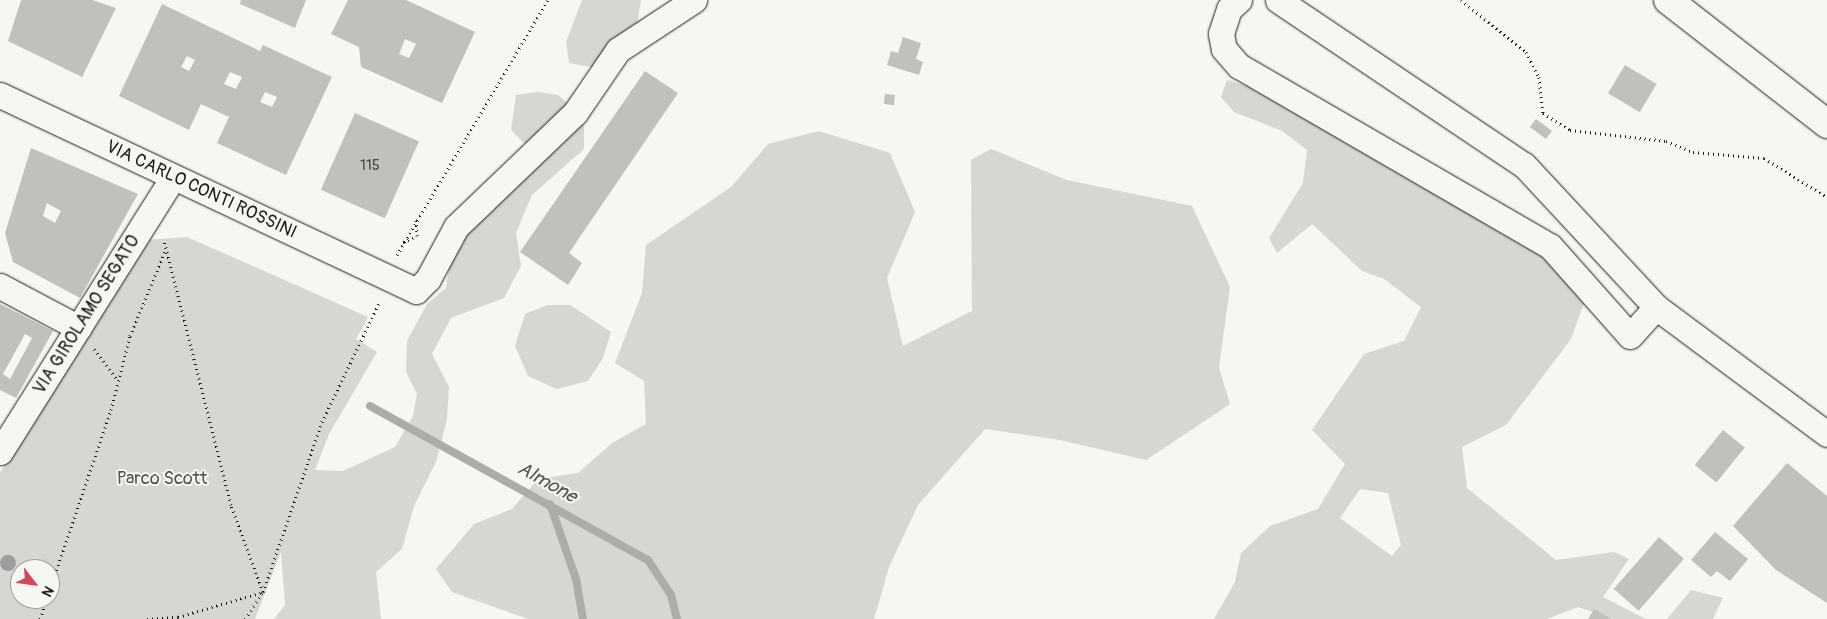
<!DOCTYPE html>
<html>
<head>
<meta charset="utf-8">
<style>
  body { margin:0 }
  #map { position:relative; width:1827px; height:619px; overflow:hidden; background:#f6f6f2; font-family:Pangolin,sans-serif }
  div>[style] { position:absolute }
  .green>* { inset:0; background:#d6d6d2 }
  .stream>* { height:8px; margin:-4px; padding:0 4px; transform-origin:4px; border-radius:4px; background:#acaca9 }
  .building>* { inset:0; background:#c0c0bd; transform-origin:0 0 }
  .path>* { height:3px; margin-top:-1.5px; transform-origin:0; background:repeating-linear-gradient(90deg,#1c1c1c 0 1px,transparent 0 5px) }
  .roads { filter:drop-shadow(0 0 1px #1c1c1c) drop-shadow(0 0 1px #1c1c1c) }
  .minor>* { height:25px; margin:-12.5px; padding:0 12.5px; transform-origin:12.5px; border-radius:12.5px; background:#f6f6f2 }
  .major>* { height:28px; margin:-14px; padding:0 14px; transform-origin:14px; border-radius:14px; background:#f6f6f2 }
  .trees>* { width:16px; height:16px; margin:-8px; border-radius:50%; background:#9d9d9b }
  span { translate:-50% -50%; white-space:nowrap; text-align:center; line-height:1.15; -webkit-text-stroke:4px #f6f6f2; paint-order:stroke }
  .number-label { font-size:15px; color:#454544 }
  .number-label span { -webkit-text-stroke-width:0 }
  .street-label { font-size:18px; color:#1c1c1c }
  .park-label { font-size:18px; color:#545453 }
  .water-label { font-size:19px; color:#565654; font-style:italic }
  .north { position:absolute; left:10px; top:559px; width:50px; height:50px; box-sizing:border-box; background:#f6f6f2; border:1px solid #9f9f9c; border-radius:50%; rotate:120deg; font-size:14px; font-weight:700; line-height:20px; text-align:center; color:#1c1c1c }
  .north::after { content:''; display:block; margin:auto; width:18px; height:22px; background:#d1495b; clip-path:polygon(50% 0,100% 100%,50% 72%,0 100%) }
</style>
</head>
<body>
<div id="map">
  <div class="green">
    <i style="clip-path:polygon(582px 0,641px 0,637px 25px,601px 69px,569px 63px,566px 42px)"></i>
    <i style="clip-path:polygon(evenodd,1227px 80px,1247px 86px,1533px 249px,1587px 295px,1571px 339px,1506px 425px,1462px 447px,1467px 488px,1556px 560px,1614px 552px,1629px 559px,1603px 597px,1646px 619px,1614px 619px,1578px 607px,1547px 619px,1214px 619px,1235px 582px,1241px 553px,1270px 526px,1318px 509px,1345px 464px,1312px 430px,1364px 354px,1404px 341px,1421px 307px,1384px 279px,1362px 271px,1312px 224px,1277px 253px,1269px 238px,1303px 183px,1307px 150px,1282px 131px,1234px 112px,1221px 97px,1227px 80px,1360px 489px,1388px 493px,1401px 545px,1392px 556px,1340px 518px,1360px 489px)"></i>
    <i style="clip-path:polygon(evenodd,538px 92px,558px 95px,584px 117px,584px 149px,532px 195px,516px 233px,521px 266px,504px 298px,451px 318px,432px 354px,449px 387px,447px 419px,436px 462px,414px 506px,402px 549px,376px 572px,381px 619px,274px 619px,285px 605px,281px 552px,255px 619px,0 619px,0 473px,147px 240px,187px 237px,368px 317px,356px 339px,377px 352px,329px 434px,315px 470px,343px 471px,395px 447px,413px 416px,417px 394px,406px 372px,407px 341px,427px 304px,446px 288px,454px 231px,531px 150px,511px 130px,516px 95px,538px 92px,20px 569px,50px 569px,50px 599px,20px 599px,20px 569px)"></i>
    <i style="clip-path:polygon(819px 131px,890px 153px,915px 212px,887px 278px,903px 346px,972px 311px,971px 160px,991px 149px,1067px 180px,1192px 206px,1230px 287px,1219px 368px,1230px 404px,1146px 460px,1060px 440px,985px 429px,918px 505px,889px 567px,874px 619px,528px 619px,452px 592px,436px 569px,474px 524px,512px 509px,538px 479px,578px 473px,612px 443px,646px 424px,644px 381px,615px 363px,642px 293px,646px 245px,731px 187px,768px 144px)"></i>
    <i style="clip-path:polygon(547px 305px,570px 305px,611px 332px,603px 358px,588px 381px,557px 389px,528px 376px,515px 346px,525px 314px)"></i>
    <i style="clip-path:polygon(1691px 590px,1723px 598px,1713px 619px,1667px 619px)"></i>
  </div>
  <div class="stream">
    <i style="left:370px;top:406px;width:318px;rotate:29deg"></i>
    <i style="left:648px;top:560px;width:42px;rotate:56.7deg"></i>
    <i style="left:671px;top:595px;width:25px;rotate:76deg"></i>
    <i style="left:550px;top:504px;width:79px;rotate:70.9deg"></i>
    <i style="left:576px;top:579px;width:41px;rotate:80.1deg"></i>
  </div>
  <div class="building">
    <i style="clip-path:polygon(21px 0,92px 0,116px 8px,82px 77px,8px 41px)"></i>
    <i style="clip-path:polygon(241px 0,306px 0,295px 28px,240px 4px)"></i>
    <i style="clip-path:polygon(evenodd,348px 0,406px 0,475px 32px,442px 103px,361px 67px,359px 47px,331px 34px,348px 0,405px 39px,416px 44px,409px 58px,399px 54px,405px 39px)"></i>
    <i style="clip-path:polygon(evenodd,162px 4px,260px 51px,263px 45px,332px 77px,286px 175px,217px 143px,229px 117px,201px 104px,189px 130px,119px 96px,162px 4px,187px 56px,195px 60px,189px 71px,181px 67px,187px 56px,162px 4px,230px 72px,242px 77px,236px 89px,224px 84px,230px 72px,162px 4px,265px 92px,277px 97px,272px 107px,260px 102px,265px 92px)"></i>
    <i style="clip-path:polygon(903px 37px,921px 43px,916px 59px,923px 62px,919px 75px,887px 65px,891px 51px,898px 53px)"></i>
    <i style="left:1625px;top:65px;width:37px;height:33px;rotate:31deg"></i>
    <i style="clip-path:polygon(645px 71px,678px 93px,569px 253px,582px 263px,568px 285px,520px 252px)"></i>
    <i style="left:885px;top:94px;width:10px;height:10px;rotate:6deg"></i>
    <i style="left:355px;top:113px;width:70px;height:84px;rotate:24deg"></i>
    <i style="left:1536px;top:119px;width:20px;height:10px;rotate:37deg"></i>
    <i style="clip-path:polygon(evenodd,31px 148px,138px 194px,80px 298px,13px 262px,5px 233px,31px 148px,47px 203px,61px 211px,55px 223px,43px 216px,47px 203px)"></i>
    <i style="clip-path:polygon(evenodd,0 304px,53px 331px,16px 398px,0 390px,0 304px,25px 334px,32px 338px,10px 379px,3px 374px,25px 334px)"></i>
    <i style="left:1723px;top:430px;width:28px;height:45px;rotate:39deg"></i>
    <i style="clip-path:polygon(1787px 463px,1827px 496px,1827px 603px,1776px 570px,1733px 526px)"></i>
    <i style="clip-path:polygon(1715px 532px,1748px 559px,1730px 581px,1717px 571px,1711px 577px,1691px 560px)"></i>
    <i style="left:1659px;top:537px;width:33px;height:69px;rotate:41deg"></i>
    <i style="clip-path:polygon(1594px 609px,1612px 619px,1588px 619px)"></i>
  </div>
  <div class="path">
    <i style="left:1461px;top:0;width:83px;rotate:38.7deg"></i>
    <i style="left:1526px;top:52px;width:28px;rotate:63deg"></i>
    <i style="left:1539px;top:77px;width:36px;rotate:84deg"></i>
    <i style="left:1543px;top:113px;width:32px;rotate:32deg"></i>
    <i style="left:1570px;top:130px;width:97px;rotate:6.5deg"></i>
    <i style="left:1666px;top:141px;width:29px;rotate:22deg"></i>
    <i style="left:1693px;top:152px;width:71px;rotate:4.8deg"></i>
    <i style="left:1764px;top:158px;width:74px;rotate:31.8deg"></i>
    <i style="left:403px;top:242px;width:15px;rotate:-23deg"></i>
    <i style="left:417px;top:236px;width:17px;rotate:-93deg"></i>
    <i style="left:397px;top:255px;width:296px;rotate:-59.4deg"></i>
    <i style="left:94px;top:349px;width:39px;rotate:53deg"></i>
    <i style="left:50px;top:589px;width:189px;rotate:-71.2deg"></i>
    <i style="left:111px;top:410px;width:76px;rotate:-75.6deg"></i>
    <i style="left:130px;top:336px;width:94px;rotate:-67.5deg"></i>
    <i style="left:40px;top:619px;width:21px;rotate:-71deg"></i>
    <i style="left:147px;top:619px;width:31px;rotate:-4deg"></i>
    <i style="left:178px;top:617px;width:89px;rotate:-16.4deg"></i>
    <i style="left:263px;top:592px;width:93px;rotate:-110.2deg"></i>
    <i style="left:231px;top:505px;width:273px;rotate:-104.2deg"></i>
    <i style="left:245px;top:619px;width:32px;rotate:-56deg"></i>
    <i style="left:263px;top:592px;width:180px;rotate:-70.9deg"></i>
    <i style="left:322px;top:422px;width:134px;rotate:-64.4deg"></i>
  </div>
  <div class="roads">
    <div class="minor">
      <i style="left:1239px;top:0;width:13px;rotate:138deg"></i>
      <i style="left:1229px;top:9px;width:26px;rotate:108deg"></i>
      <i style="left:1221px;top:34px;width:15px;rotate:79deg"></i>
      <i style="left:1224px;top:49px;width:23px;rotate:49deg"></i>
      <i style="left:1239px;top:66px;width:359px;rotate:30.1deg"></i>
      <i style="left:1550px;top:246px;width:120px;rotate:48.4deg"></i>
      <i style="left:1630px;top:336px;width:39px;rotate:-48deg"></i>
      <i style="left:1278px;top:0;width:296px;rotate:33.9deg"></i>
      <i style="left:1524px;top:165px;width:194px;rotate:47.1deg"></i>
      <i style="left:1656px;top:307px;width:213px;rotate:36.6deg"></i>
      <i style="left:0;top:95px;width:460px;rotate:25.2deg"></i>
      <i style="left:416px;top:291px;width:17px;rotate:-45deg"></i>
      <i style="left:428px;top:279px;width:59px;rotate:-61.7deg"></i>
      <i style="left:456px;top:227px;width:165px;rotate:-43.8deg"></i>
      <i style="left:575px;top:113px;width:76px;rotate:-55.7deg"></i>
      <i style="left:618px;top:50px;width:91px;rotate:-33.3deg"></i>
      <i style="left:0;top:286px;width:89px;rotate:28deg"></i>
      <i style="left:0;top:452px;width:325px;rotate:-57.8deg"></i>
    </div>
    <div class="major">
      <i style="left:1668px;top:0;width:202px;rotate:37.9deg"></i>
    </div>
  </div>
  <div class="trees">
    <i style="left:8px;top:563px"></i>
  </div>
  <div class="number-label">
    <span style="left:370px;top:166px">115</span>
  </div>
  <div class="street-label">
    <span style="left:201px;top:190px;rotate:25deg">VIA CARLO CONTI ROSSINI</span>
    <span style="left:87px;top:315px;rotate:-58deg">VIA GIROLAMO SEGATO</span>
  </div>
  <div class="park-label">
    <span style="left:162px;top:479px">Parco Scott</span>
  </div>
  <div class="water-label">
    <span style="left:547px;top:483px;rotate:29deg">Almone</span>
  </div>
  <div class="north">N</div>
</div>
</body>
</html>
